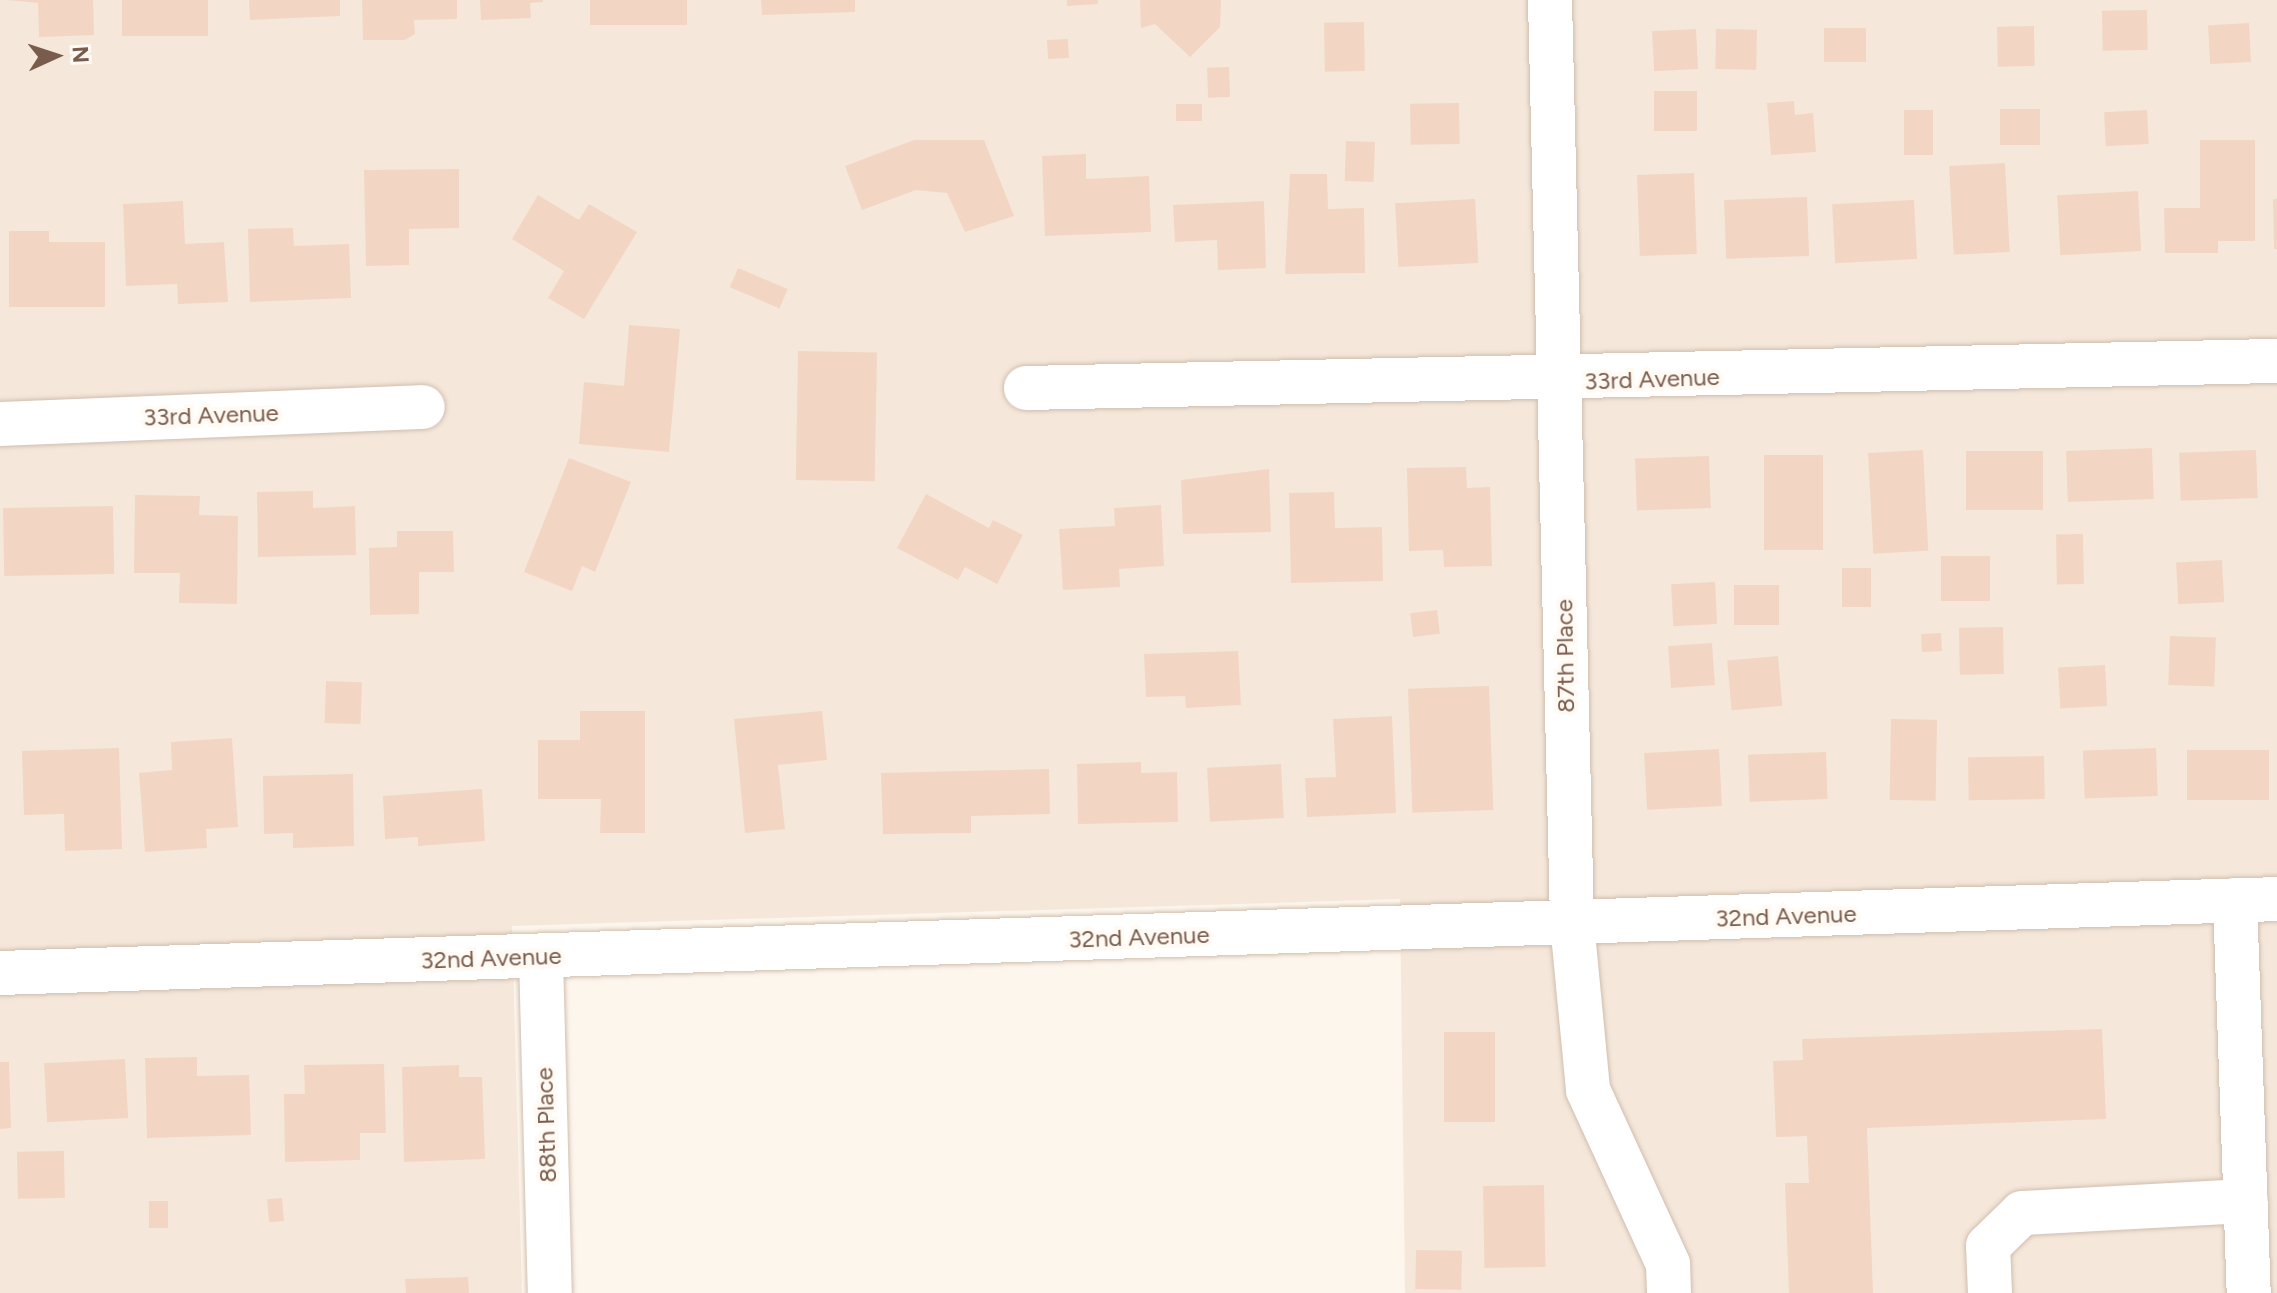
<!DOCTYPE html>
<html>
<head>
<meta charset="utf-8">
<style>
  body { margin:0 }
  #map { position:relative; width:2277px; height:1293px; overflow:hidden; background:#fdf6ec; font-family:Figtree,sans-serif }
  div>[style] { position:absolute }
  .residential>* { inset:0; background:#f5e8da }
  .building>* { inset:0; background:#f3d5c3; transform-origin:0 0 }
  .roads { filter:drop-shadow(0 0 2px #d1beb0) drop-shadow(0 0 2px #d1beb0) }
  .minor>* { height:44px; margin:-22px; padding:0 22px; transform-origin:22px; border-radius:22px; background:#fff }
  span { translate:-50% -50%; white-space:nowrap; text-align:center; line-height:1.15; -webkit-text-stroke:8px #fffaf3; paint-order:stroke }
  .street-label { font-size:24px; color:#7a5c4d }
  .north { position:absolute; left:16px; top:16px; width:80px; height:80px; -webkit-text-stroke:6px #fffaf3; paint-order:stroke; rotate:87deg; font-size:22px; font-weight:700; line-height:32px; text-align:center; color:#7a5c4d }
  .north::after { content:''; display:block; margin:auto; width:28px; height:36px; background:#7a5c4d; clip-path:polygon(50% 0,100% 100%,50% 72%,0 100%) }
</style>
</head>
<body>
<div id="map">
  <div class="residential">
    <i style="clip-path:polygon(0 0,2277px 0,2277px 1293px,1405px 1293px,1400px 899px,512px 926px,522px 1293px,0 1293px)"></i>
  </div>
  <div class="building">
    <i style="clip-path:polygon(7px 0,93px 0,94px 35px,39px 37px,38px 3px)"></i>
    <i style="left:122px;top:0;width:86px;height:36px"></i>
    <i style="clip-path:polygon(249px 0,340px 0,340px 16px,250px 20px)"></i>
    <i style="clip-path:polygon(362px 0,457px 0,457px 19px,414px 20px,415px 34px,405px 40px,363px 40px)"></i>
    <i style="clip-path:polygon(480px 0,543px 0,543px 2px,530px 3px,531px 18px,481px 20px)"></i>
    <i style="left:590px;top:0;width:97px;height:25px"></i>
    <i style="clip-path:polygon(761px 0,855px 0,855px 12px,762px 15px)"></i>
    <i style="clip-path:polygon(1067px 0,1098px 0,1098px 4px,1067px 6px)"></i>
    <i style="clip-path:polygon(1140px 0,1221px 0,1220px 27px,1190px 57px,1155px 24px,1141px 28px)"></i>
    <i style="left:2147px;top:10px;width:40px;height:45px;rotate:89deg"></i>
    <i style="left:1364px;top:22px;width:49px;height:40px;rotate:89deg"></i>
    <i style="left:2249px;top:23px;width:39px;height:41px;rotate:87deg"></i>
    <i style="left:2034px;top:26px;width:40px;height:37px;rotate:89deg"></i>
    <i style="left:1824px;top:28px;width:42px;height:34px"></i>
    <i style="left:1696px;top:29px;width:40px;height:44px;rotate:87deg"></i>
    <i style="left:1716px;top:29px;width:41px;height:40px;rotate:1deg"></i>
    <i style="left:1068px;top:39px;width:19px;height:21px;rotate:87deg"></i>
    <i style="left:1229px;top:67px;width:30px;height:22px;rotate:88deg"></i>
    <i style="left:1654px;top:91px;width:43px;height:40px"></i>
    <i style="clip-path:polygon(1794px 101px,1795px 115px,1813px 113px,1816px 152px,1771px 155px,1767px 103px)"></i>
    <i style="left:1459px;top:103px;width:41px;height:49px;rotate:89deg"></i>
    <i style="left:1176px;top:104px;width:26px;height:17px"></i>
    <i style="left:2040px;top:109px;width:36px;height:40px;rotate:90deg"></i>
    <i style="left:1904px;top:110px;width:29px;height:45px"></i>
    <i style="left:2147px;top:110px;width:34px;height:43px;rotate:87deg"></i>
    <i style="clip-path:polygon(914px 140px,984px 140px,1014px 216px,965px 232px,947px 193px,916px 190px,862px 210px,845px 166px)"></i>
    <i style="clip-path:polygon(2200px 140px,2255px 140px,2255px 241px,2218px 241px,2218px 253px,2165px 253px,2164px 208px,2200px 208px)"></i>
    <i style="left:1346px;top:141px;width:29px;height:40px;rotate:2deg"></i>
    <i style="clip-path:polygon(1086px 154px,1086px 179px,1149px 176px,1151px 232px,1045px 236px,1042px 156px)"></i>
    <i style="left:2005px;top:163px;width:89px;height:56px;rotate:87deg"></i>
    <i style="clip-path:polygon(459px 169px,459px 228px,409px 229px,409px 265px,366px 266px,364px 170px)"></i>
    <i style="left:1694px;top:173px;width:81px;height:57px;rotate:88deg"></i>
    <i style="clip-path:polygon(1290px 174px,1327px 174px,1328px 209px,1364px 208px,1365px 273px,1285px 274px)"></i>
    <i style="left:2138px;top:191px;width:60px;height:81px;rotate:87deg"></i>
    <i style="clip-path:polygon(538px 195px,579px 220px,589px 204px,637px 232px,584px 319px,548px 298px,564px 271px,512px 239px)"></i>
    <i style="left:1807px;top:197px;width:59px;height:83px;rotate:88deg"></i>
    <i style="left:1475px;top:199px;width:64px;height:80px;rotate:87deg"></i>
    <i style="clip-path:polygon(2273px 199px,2277px 199px,2277px 249px,2274px 249px)"></i>
    <i style="left:1914px;top:200px;width:59px;height:82px;rotate:87deg"></i>
    <i style="clip-path:polygon(183px 201px,185px 244px,224px 242px,228px 302px,178px 304px,177px 284px,126px 286px,123px 204px)"></i>
    <i style="clip-path:polygon(1264px 201px,1266px 268px,1218px 270px,1217px 240px,1175px 242px,1173px 205px)"></i>
    <i style="clip-path:polygon(293px 228px,294px 246px,349px 244px,351px 298px,250px 302px,248px 229px)"></i>
    <i style="clip-path:polygon(9px 231px,49px 231px,49px 242px,105px 242px,105px 307px,9px 307px)"></i>
    <i style="left:738px;top:268px;width:54px;height:21px;rotate:23deg"></i>
    <i style="clip-path:polygon(629px 325px,680px 329px,669px 452px,579px 444px,584px 382px,624px 386px)"></i>
    <i style="left:798px;top:351px;width:79px;height:129px;rotate:1deg"></i>
    <i style="left:2152px;top:448px;width:51px;height:86px;rotate:88deg"></i>
    <i style="left:1923px;top:450px;width:101px;height:55px;rotate:87deg"></i>
    <i style="left:2256px;top:450px;width:48px;height:77px;rotate:88deg"></i>
    <i style="left:2043px;top:451px;width:59px;height:77px;rotate:90deg"></i>
    <i style="left:1764px;top:455px;width:59px;height:95px"></i>
    <i style="left:1709px;top:456px;width:52px;height:74px;rotate:88deg"></i>
    <i style="clip-path:polygon(569px 458px,631px 482px,595px 572px,582px 566px,572px 591px,524px 572px)"></i>
    <i style="clip-path:polygon(1466px 467px,1467px 488px,1490px 487px,1492px 566px,1444px 567px,1443px 550px,1409px 551px,1407px 468px)"></i>
    <i style="clip-path:polygon(1269px 469px,1271px 532px,1183px 534px,1181px 480px)"></i>
    <i style="clip-path:polygon(313px 491px,313px 508px,355px 506px,356px 555px,258px 557px,257px 492px)"></i>
    <i style="clip-path:polygon(1334px 492px,1335px 528px,1382px 527px,1383px 581px,1291px 583px,1289px 493px)"></i>
    <i style="clip-path:polygon(926px 494px,989px 528px,993px 520px,1023px 535px,997px 584px,965px 567px,958px 580px,897px 548px)"></i>
    <i style="clip-path:polygon(135px 495px,200px 496px,199px 515px,238px 516px,237px 604px,179px 603px,180px 573px,134px 573px)"></i>
    <i style="clip-path:polygon(1161px 505px,1164px 566px,1119px 569px,1120px 587px,1063px 590px,1059px 529px,1115px 526px,1114px 508px)"></i>
    <i style="left:113px;top:506px;width:68px;height:110px;rotate:89deg"></i>
    <i style="clip-path:polygon(397px 531px,453px 531px,454px 572px,419px 572px,419px 614px,370px 615px,369px 548px,397px 547px)"></i>
    <i style="left:2083px;top:534px;width:50px;height:27px;rotate:89deg"></i>
    <i style="left:1941px;top:556px;width:49px;height:45px"></i>
    <i style="left:2222px;top:560px;width:42px;height:46px;rotate:87deg"></i>
    <i style="left:1842px;top:568px;width:29px;height:39px"></i>
    <i style="left:1715px;top:582px;width:42px;height:44px;rotate:87deg"></i>
    <i style="left:1779px;top:585px;width:40px;height:45px;rotate:90deg"></i>
    <i style="left:1437px;top:610px;width:24px;height:27px;rotate:83deg"></i>
    <i style="left:2003px;top:627px;width:47px;height:44px;rotate:89deg"></i>
    <i style="left:1941px;top:633px;width:18px;height:20px;rotate:87deg"></i>
    <i style="left:2170px;top:636px;width:46px;height:49px;rotate:2deg"></i>
    <i style="left:1712px;top:643px;width:42px;height:44px;rotate:86deg"></i>
    <i style="clip-path:polygon(1238px 651px,1241px 705px,1186px 708px,1185px 696px,1146px 697px,1144px 654px)"></i>
    <i style="left:1778px;top:656px;width:50px;height:51px;rotate:85deg"></i>
    <i style="left:2105px;top:665px;width:41px;height:47px;rotate:87deg"></i>
    <i style="left:326px;top:681px;width:36px;height:42px;rotate:2deg"></i>
    <i style="left:1489px;top:686px;width:124px;height:81px;rotate:88deg"></i>
    <i style="clip-path:polygon(580px 711px,645px 711px,645px 833px,600px 833px,601px 799px,538px 799px,538px 740px,580px 740px)"></i>
    <i style="clip-path:polygon(822px 711px,827px 760px,778px 765px,785px 829px,745px 833px,734px 719px)"></i>
    <i style="clip-path:polygon(1392px 716px,1396px 813px,1307px 817px,1305px 778px,1336px 777px,1333px 719px)"></i>
    <i style="left:1891px;top:719px;width:46px;height:81px;rotate:1deg"></i>
    <i style="clip-path:polygon(232px 738px,238px 827px,206px 829px,207px 848px,145px 852px,139px 773px,172px 770px,171px 742px)"></i>
    <i style="clip-path:polygon(119px 748px,122px 849px,65px 851px,64px 814px,24px 815px,22px 751px)"></i>
    <i style="left:2156px;top:748px;width:48px;height:73px;rotate:88deg"></i>
    <i style="left:1719px;top:749px;width:57px;height:75px;rotate:87deg"></i>
    <i style="left:2269px;top:750px;width:50px;height:82px;rotate:90deg"></i>
    <i style="left:1826px;top:752px;width:47px;height:78px;rotate:88deg"></i>
    <i style="left:2044px;top:756px;width:43px;height:76px;rotate:89deg"></i>
    <i style="clip-path:polygon(1141px 762px,1141px 773px,1177px 772px,1178px 822px,1078px 824px,1077px 764px)"></i>
    <i style="left:1281px;top:764px;width:54px;height:74px;rotate:87deg"></i>
    <i style="clip-path:polygon(1049px 769px,1050px 814px,971px 816px,971px 833px,883px 834px,881px 773px)"></i>
    <i style="clip-path:polygon(353px 774px,354px 846px,293px 848px,293px 833px,264px 834px,263px 776px)"></i>
    <i style="clip-path:polygon(482px 789px,485px 841px,418px 846px,418px 837px,385px 839px,383px 796px)"></i>
    <i style="clip-path:polygon(2102px 1029px,2106px 1119px,1867px 1128px,1873px 1293px,1789px 1293px,1785px 1183px,1809px 1183px,1807px 1136px,1776px 1137px,1773px 1061px,1803px 1060px,1802px 1039px)"></i>
    <i style="left:1444px;top:1032px;width:51px;height:90px"></i>
    <i style="clip-path:polygon(197px 1057px,197px 1076px,249px 1075px,251px 1135px,147px 1138px,145px 1058px)"></i>
    <i style="left:125px;top:1059px;width:59px;height:81px;rotate:87deg"></i>
    <i style="clip-path:polygon(0 1062px,9px 1062px,11px 1128px,0 1129px)"></i>
    <i style="clip-path:polygon(384px 1064px,386px 1133px,360px 1133px,360px 1160px,285px 1162px,284px 1094px,305px 1094px,304px 1065px)"></i>
    <i style="clip-path:polygon(459px 1065px,459px 1077px,482px 1077px,485px 1159px,404px 1162px,402px 1067px)"></i>
    <i style="left:64px;top:1151px;width:47px;height:47px;rotate:89deg"></i>
    <i style="left:1544px;top:1185px;width:82px;height:61px;rotate:89deg"></i>
    <i style="left:282px;top:1198px;width:23px;height:15px;rotate:85deg"></i>
    <i style="left:168px;top:1201px;width:27px;height:19px;rotate:90deg"></i>
    <i style="left:1416px;top:1250px;width:46px;height:39px;rotate:1deg"></i>
    <i style="clip-path:polygon(468px 1277px,469px 1293px,406px 1293px,405px 1279px)"></i>
  </div>
  <div class="roads">
    <div class="minor">
      <i style="left:1550px;top:0;width:923px;rotate:88.63deg"></i>
      <i style="left:1572px;top:923px;width:168px;rotate:84.5deg"></i>
      <i style="left:1588px;top:1090px;width:192px;rotate:65.3deg"></i>
      <i style="left:1668px;top:1264px;width:29px;rotate:88deg"></i>
      <i style="left:1026px;top:388px;width:1251px;rotate:-1.24deg"></i>
      <i style="left:0;top:424px;width:423px;rotate:-2.3deg"></i>
      <i style="left:2235px;top:900px;width:393px;rotate:88deg"></i>
      <i style="left:541px;top:957px;width:336px;rotate:88.5deg"></i>
      <i style="left:0;top:973px;width:2278px;rotate:-1.86deg"></i>
      <i style="left:1990px;top:1293px;width:47px;rotate:-92.4deg"></i>
      <i style="left:1988px;top:1246px;width:47px;rotate:-44.1deg"></i>
      <i style="left:2022px;top:1213px;width:224px;rotate:-3.1deg"></i>
    </div>
  </div>
  <div class="street-label">
    <span style="left:1652px;top:379px;rotate:-2deg">33rd Avenue</span>
    <span style="left:211px;top:415px;rotate:-2deg">33rd Avenue</span>
    <span style="left:1565px;top:656px;rotate:-91deg">87th Place</span>
    <span style="left:1786px;top:916px;rotate:-2deg">32nd Avenue</span>
    <span style="left:1139px;top:937px;rotate:-2deg">32nd Avenue</span>
    <span style="left:491px;top:958px;rotate:-2deg">32nd Avenue</span>
    <span style="left:546px;top:1125px;rotate:-92deg">88th Place</span>
  </div>
  <div class="north">N</div>
</div>
</body>
</html>
